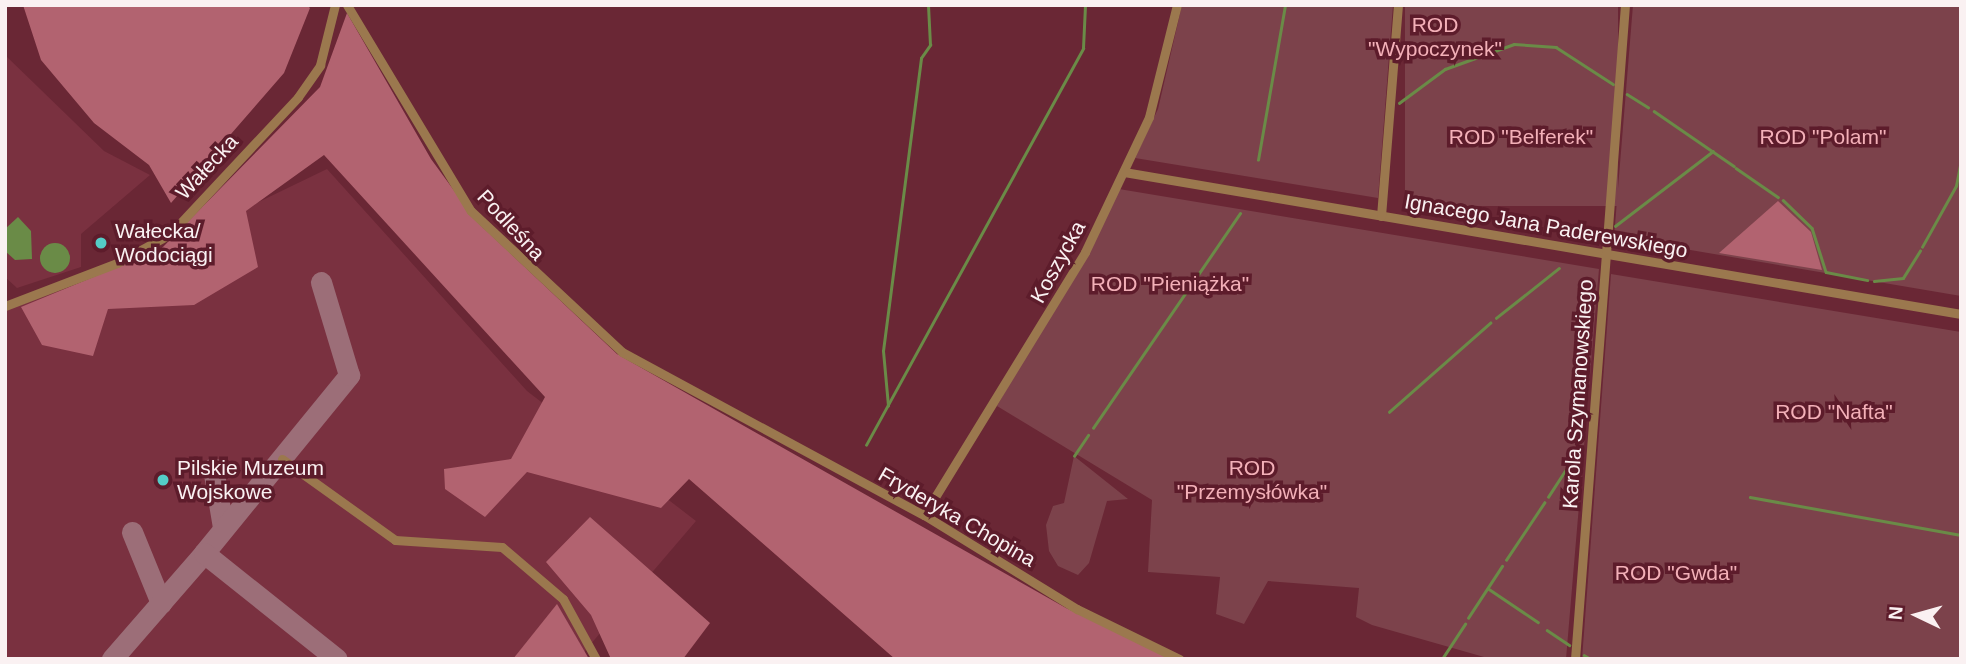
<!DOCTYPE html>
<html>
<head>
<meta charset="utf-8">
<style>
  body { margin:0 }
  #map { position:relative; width:1966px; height:664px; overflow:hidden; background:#6a2735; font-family:Arial,sans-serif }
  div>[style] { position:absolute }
  .built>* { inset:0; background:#7a3140 }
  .green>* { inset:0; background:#7c424b; transform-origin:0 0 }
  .forest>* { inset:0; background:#b26370 }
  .water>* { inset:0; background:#6a8b47 }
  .round { border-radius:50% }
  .stream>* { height:2.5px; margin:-1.25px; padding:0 1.25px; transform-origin:1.25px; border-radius:1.25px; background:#6a8b47 }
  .taxiway>* { height:21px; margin:-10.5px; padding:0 10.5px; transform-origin:10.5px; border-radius:10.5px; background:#9c6e78 }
  .minor>* { height:9px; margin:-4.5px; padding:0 4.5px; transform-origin:4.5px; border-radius:4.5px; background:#9b784e }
  .dots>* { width:19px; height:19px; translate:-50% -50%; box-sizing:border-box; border:4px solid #5d1c2b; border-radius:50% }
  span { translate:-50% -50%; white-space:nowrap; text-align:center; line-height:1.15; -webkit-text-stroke:7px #5d1c2b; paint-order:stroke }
  .park-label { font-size:21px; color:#f3b0b8 }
  .street-label { font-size:21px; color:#faf1f2 }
  .poi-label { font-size:21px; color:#faf1f2 }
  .left { translate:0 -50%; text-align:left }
  .frame { position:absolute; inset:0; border:7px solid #faf1f2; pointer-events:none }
  .north { position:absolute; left:1882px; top:580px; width:70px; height:70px; -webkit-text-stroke:5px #5d1c2b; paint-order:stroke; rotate:275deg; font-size:19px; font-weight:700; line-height:28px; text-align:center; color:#faf1f2 }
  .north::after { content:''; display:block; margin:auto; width:24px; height:32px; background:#faf1f2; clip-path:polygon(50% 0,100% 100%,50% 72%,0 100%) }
</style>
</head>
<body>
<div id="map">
  <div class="built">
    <i style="clip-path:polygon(5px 55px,104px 151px,150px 175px,81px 234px,81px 267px,17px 288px,5px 277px)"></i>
    <i style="clip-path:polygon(327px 169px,527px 391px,696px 521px,578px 659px,5px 659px,5px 310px,118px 270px)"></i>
  </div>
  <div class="green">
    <i style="clip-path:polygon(1182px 5px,1393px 5px,1378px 198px,1135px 158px,1158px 109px)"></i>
    <i style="left:1405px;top:5px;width:213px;height:201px"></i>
    <i style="clip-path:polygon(1633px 5px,1961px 5px,1961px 296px,1614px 237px)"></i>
    <i style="clip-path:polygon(1119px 189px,1599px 269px,1566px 659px,1491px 659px,1372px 625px,1356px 617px,1359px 588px,1268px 581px,1244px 624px,1216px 614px,1220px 577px,1148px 572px,1152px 500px,997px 406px)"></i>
    <i style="clip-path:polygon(1611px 274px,1961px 332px,1961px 659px,1582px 659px)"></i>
    <i style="clip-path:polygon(1074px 456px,1128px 499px,1107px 501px,1089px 563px,1078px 575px,1058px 566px,1049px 551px,1046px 525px,1053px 506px,1064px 503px)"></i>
  </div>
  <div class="forest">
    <i style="clip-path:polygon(23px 5px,307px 5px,310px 8px,284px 73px,171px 203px,149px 165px,94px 123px,41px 60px)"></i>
    <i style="clip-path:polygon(347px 13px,431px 159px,477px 222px,617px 354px,1066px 608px,1172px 659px,895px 659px,689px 479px,661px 508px,527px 472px,485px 517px,445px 489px,444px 469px,511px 459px,545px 397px,324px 155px,246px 211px,258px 267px,194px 305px,108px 309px,93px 356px,42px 345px,21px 307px,161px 249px,320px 87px)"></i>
    <i style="clip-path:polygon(1778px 201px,1811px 232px,1822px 270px,1719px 253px)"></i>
    <i style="clip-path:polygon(590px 517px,710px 623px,683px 659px,611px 659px,591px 615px,546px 562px)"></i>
    <i style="clip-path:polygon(557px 604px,589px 659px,513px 659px)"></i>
  </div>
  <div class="water">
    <i style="clip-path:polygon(18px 217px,31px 231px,32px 259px,15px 260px,5px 251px,5px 229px)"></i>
    <i class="round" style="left:40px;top:243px;width:30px;height:30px"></i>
  </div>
  <div class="stream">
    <i style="left:1627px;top:94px;width:25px;rotate:32deg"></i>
    <i style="left:1399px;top:103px;width:57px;rotate:-36.5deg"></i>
    <i style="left:1445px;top:69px;width:73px;rotate:-19.9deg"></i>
    <i style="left:1514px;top:44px;width:42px;rotate:4.1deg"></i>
    <i style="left:1556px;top:47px;width:68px;rotate:33deg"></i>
    <i style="left:1654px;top:111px;width:97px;rotate:34.5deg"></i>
    <i style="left:1258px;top:160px;width:157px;rotate:-80.1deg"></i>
    <i style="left:1736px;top:168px;width:51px;rotate:34.6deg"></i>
    <i style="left:1783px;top:200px;width:40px;rotate:44deg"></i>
    <i style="left:1812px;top:228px;width:46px;rotate:72.3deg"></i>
    <i style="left:1826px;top:272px;width:42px;rotate:11deg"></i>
    <i style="left:1615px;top:226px;width:123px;rotate:-37.4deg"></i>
    <i style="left:1922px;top:247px;width:70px;rotate:-60.9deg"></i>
    <i style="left:1956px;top:186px;width:25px;rotate:-79deg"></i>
    <i style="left:1874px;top:281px;width:29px;rotate:-6deg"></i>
    <i style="left:1903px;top:278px;width:32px;rotate:-58deg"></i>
    <i style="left:1496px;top:318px;width:80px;rotate:-38.4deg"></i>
    <i style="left:888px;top:406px;width:55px;rotate:-95.2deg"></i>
    <i style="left:883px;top:351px;width:295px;rotate:-82.6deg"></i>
    <i style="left:921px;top:58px;width:16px;rotate:-55deg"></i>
    <i style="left:930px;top:45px;width:40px;rotate:-92.9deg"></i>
    <i style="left:1389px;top:412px;width:135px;rotate:-41.4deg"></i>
    <i style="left:1093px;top:428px;width:260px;rotate:-55.6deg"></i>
    <i style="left:866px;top:445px;width:452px;rotate:-61.3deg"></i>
    <i style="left:1083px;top:48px;width:43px;rotate:-87.3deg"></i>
    <i style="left:1074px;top:456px;width:25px;rotate:-56deg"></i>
    <i style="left:1548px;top:497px;width:33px;rotate:-57deg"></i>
    <i style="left:1750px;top:497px;width:214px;rotate:10.2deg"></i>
    <i style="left:1506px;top:560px;width:69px;rotate:-56.3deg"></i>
    <i style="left:1489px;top:589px;width:59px;rotate:34deg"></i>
    <i style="left:1468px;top:618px;width:62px;rotate:-56.8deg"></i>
    <i style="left:1547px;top:630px;width:27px;rotate:34deg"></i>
    <i style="left:1584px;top:655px;width:8px;rotate:30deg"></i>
    <i style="left:1442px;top:659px;width:42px;rotate:-56.7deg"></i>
  </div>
  <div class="taxiway">
    <i style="left:213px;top:468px;width:60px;rotate:80.4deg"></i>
    <i style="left:132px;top:532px;width:77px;rotate:67.8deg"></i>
    <i style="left:204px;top:553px;width:230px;rotate:-50.8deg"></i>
    <i style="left:349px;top:375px;width:97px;rotate:-106.8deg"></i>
    <i style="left:112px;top:659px;width:140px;rotate:-49deg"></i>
    <i style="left:204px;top:553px;width:170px;rotate:38.6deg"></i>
  </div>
  <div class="minor">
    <i style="left:347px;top:5px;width:240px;rotate:59deg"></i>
    <i style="left:471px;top:211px;width:207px;rotate:43deg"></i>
    <i style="left:622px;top:352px;width:343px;rotate:28.4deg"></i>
    <i style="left:924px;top:515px;width:180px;rotate:31.6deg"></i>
    <i style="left:1077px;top:609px;width:114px;rotate:26.1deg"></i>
    <i style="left:1124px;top:172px;width:849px;rotate:9.63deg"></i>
    <i style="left:1381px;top:216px;width:212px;rotate:-85.4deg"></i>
    <i style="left:5px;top:306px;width:120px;rotate:-21deg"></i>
    <i style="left:117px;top:263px;width:60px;rotate:-28.7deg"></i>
    <i style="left:170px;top:234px;width:187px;rotate:-46.9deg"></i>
    <i style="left:298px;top:97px;width:39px;rotate:-55deg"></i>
    <i style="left:320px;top:65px;width:62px;rotate:-76deg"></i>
    <i style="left:282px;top:459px;width:139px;rotate:35.6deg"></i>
    <i style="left:395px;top:540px;width:107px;rotate:3.7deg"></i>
    <i style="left:502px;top:547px;width:80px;rotate:40.4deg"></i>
    <i style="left:563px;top:599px;width:68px;rotate:61.2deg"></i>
    <i style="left:924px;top:515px;width:308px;rotate:-58.5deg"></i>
    <i style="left:1085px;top:252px;width:149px;rotate:-64.6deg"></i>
    <i style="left:1149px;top:117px;width:115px;rotate:-76deg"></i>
    <i style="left:1575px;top:659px;width:656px;rotate:-85.63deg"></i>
  </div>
  <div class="dots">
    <i style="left:101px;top:243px;background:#54cdc7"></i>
    <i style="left:163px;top:480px;background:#54cdc7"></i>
  </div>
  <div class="park-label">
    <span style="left:1435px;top:37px">ROD<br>"Wypoczynek"</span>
    <span style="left:1521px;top:137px">ROD "Belferek"</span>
    <span style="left:1823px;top:137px">ROD "Polam"</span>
    <span style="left:1170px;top:284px">ROD "Pieniążka"</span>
    <span style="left:1834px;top:412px">ROD "Nafta"</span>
    <span style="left:1252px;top:480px">ROD<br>"Przemysłówka"</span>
    <span style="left:1676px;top:573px">ROD "Gwda"</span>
  </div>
  <div class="street-label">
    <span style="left:207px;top:167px;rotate:-47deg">Wałecka</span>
    <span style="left:511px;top:225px;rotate:47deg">Podleśna</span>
    <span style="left:1546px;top:226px;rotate:10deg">Ignacego Jana Paderewskiego</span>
    <span style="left:1058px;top:262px;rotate:-61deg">Koszycka</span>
    <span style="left:1578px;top:394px;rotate:-86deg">Karola Szymanowskiego</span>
    <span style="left:957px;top:517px;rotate:30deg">Fryderyka Chopina</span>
  </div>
  <div class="poi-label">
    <span class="left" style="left:115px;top:243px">Wałecka/<br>Wodociągi</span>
    <span class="left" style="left:177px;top:480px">Pilskie Muzeum<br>Wojskowe</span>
  </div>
  <div class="frame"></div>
  <div class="north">N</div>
</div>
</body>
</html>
